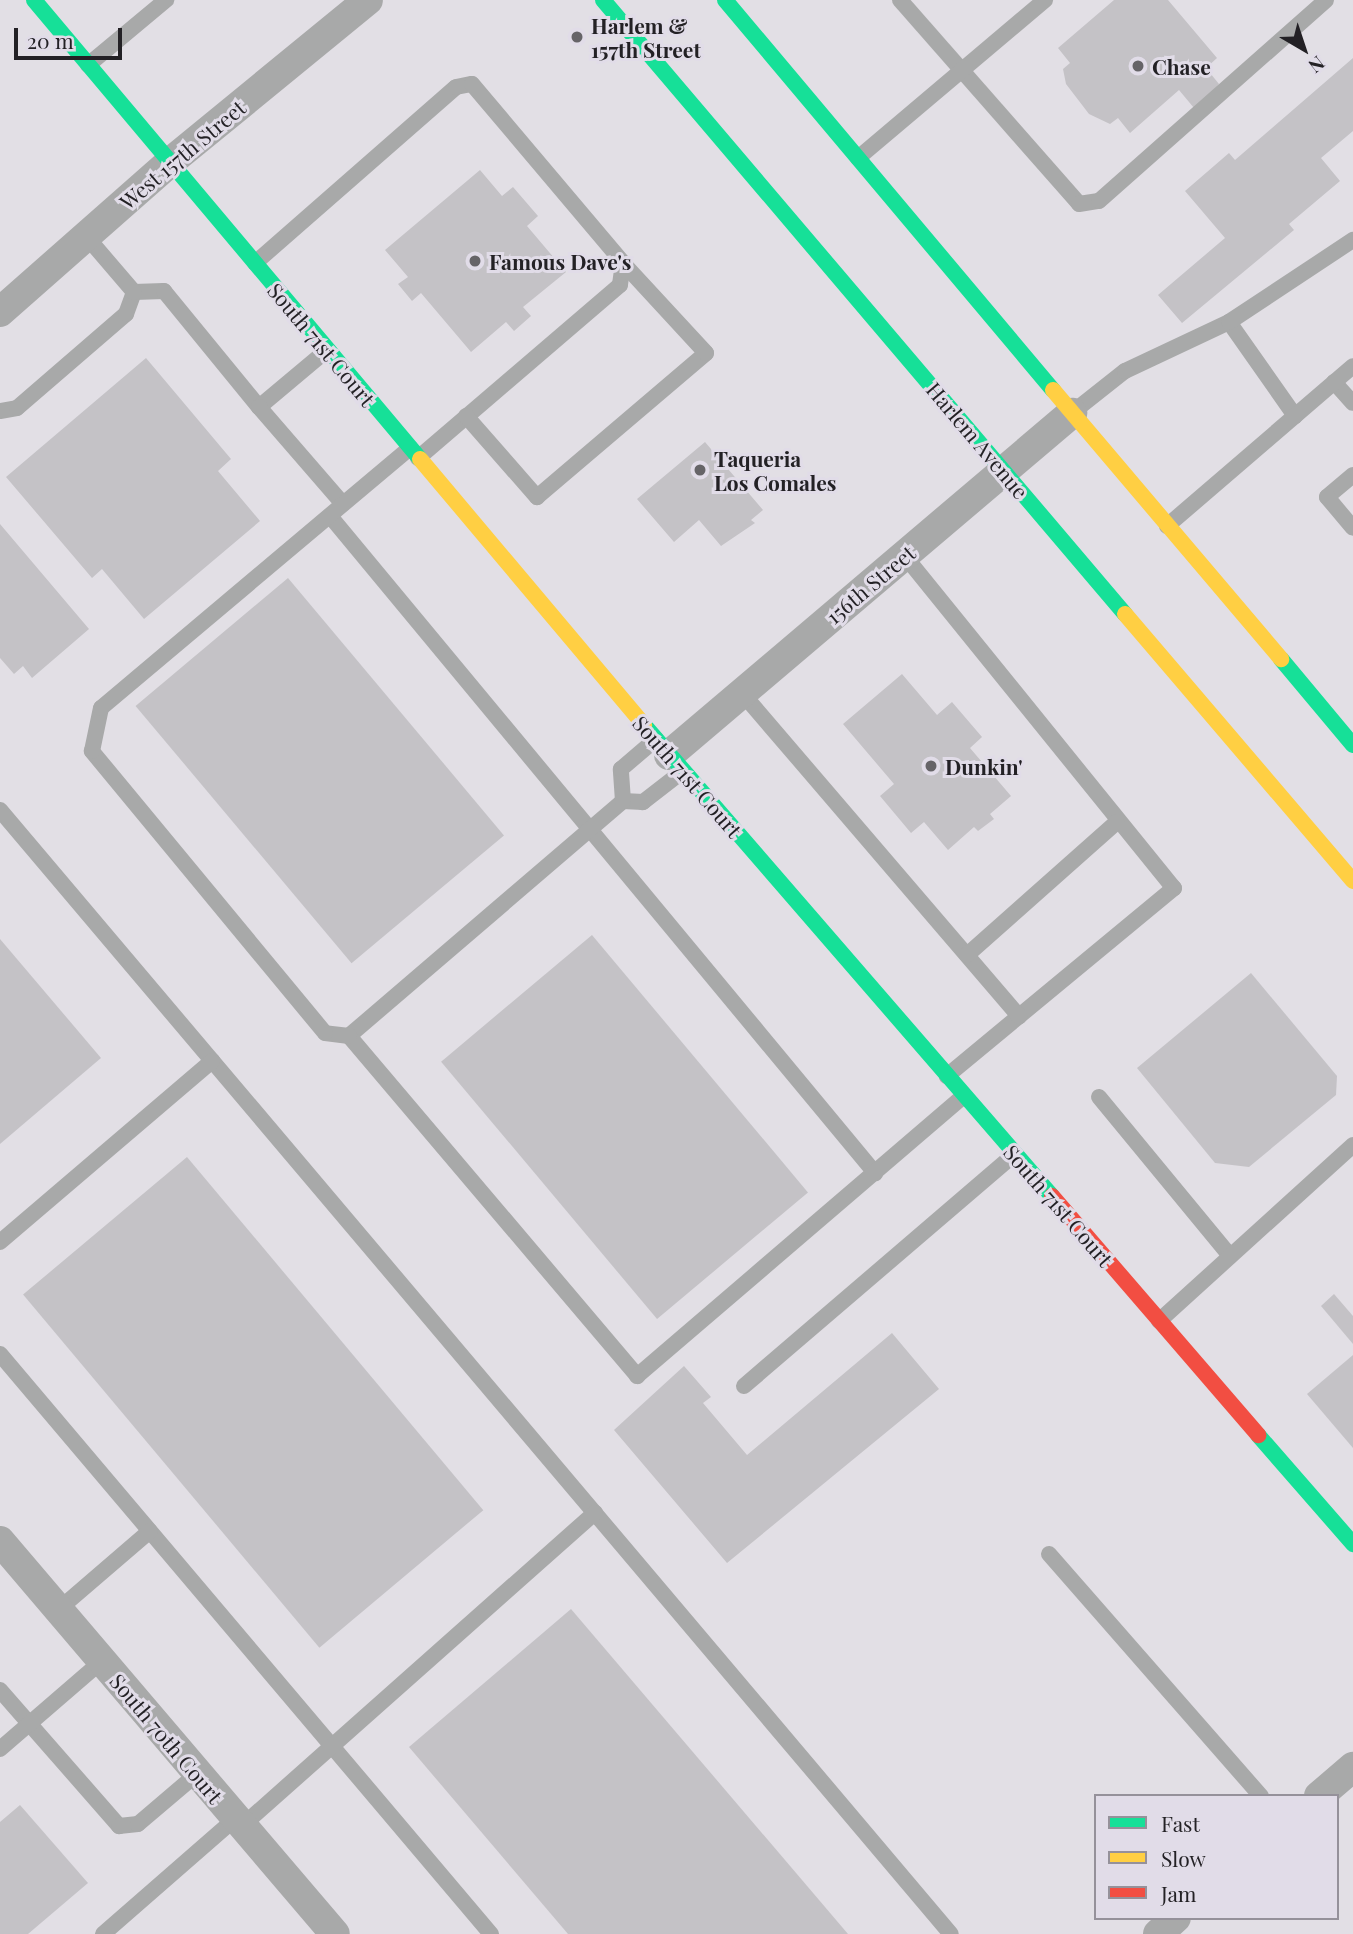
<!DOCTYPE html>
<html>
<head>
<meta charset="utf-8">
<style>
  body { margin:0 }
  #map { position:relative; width:1353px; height:1934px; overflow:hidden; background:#e2dfe5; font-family:"Playfair Display",serif }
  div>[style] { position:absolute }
  .building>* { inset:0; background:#c4c2c6; transform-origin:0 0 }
  .lane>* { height:16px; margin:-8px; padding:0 8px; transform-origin:8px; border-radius:8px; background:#a8a9a9 }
  .street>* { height:30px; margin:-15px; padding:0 15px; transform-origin:15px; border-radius:15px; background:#a8a9a9 }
  .fast>* { height:16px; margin:-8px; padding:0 8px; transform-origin:8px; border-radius:8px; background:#16e098 }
  .slow>* { height:16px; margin:-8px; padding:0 8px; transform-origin:8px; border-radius:8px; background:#ffcf43 }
  .jam>* { height:16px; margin:-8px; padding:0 8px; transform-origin:8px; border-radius:8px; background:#f24e42 }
  .dots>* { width:19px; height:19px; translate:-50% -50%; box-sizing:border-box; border:4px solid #e1dce8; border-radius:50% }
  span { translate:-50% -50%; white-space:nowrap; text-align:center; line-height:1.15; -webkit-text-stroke:6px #e1dce8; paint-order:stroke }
  .poi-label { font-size:21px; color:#232125; font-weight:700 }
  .left { translate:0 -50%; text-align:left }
  .street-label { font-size:21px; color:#232125 }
  .legend { position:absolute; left:1094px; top:1794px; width:245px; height:126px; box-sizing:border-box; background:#e1dce8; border:2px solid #95919a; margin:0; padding:9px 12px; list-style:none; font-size:21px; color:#232125 }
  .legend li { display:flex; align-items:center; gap:14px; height:35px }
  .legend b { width:35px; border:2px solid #95919a }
  .north { position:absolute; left:1269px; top:14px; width:70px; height:70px; -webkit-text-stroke:5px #e1dce8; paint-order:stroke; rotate:141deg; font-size:19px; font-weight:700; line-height:28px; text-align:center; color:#232125 }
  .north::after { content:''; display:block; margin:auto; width:24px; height:32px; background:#232125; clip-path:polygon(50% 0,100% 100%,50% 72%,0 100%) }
  .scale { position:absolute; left:14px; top:28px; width:108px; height:32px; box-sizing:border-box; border:4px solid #232125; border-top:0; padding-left:9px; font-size:21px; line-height:24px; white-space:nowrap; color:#232125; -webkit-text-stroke:5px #e1dce8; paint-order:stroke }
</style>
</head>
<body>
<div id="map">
  <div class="building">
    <i style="clip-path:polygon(1114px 0,1168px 0,1217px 58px,1206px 68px,1219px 84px,1214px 90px,1194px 108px,1179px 90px,1130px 133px,1118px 118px,1110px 124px,1089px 114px,1066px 84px,1063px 69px,1070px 63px,1058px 48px)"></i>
    <i style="clip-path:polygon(1353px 58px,1353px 131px,1321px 158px,1340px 181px,1289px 224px,1294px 230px,1182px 323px,1158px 295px,1225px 238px,1185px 191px,1229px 153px,1235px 160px)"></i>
    <i style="clip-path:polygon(480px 170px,502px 196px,513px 187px,538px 216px,527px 226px,566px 272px,523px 307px,531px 316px,514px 331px,506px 322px,471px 352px,421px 293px,412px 301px,398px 284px,408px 277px,385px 250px)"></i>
    <i style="clip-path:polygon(146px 358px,231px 459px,218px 471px,260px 521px,144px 619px,102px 569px,92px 578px,6px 477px)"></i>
    <i style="clip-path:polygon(705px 442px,763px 510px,751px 520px,755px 523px,721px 546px,699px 520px,674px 542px,637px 499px)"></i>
    <i style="clip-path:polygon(0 524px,89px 629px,32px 678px,23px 666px,14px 674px,0 658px)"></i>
    <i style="left:288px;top:578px;width:336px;height:199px;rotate:50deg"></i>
    <i style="clip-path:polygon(902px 674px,937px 715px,952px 702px,982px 737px,970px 748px,1011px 796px,990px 814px,994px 819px,978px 831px,974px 827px,948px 850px,924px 822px,911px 833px,880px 796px,894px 784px,843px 724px)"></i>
    <i style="left:592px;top:935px;width:336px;height:197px;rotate:50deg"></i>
    <i style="clip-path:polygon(0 939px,101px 1058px,0 1144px)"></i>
    <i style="clip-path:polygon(1251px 973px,1337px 1076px,1336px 1095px,1249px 1167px,1215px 1163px,1137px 1068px)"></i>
    <i style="left:187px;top:1157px;width:461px;height:214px;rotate:50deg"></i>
    <i style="clip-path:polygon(1334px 1294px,1353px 1316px,1353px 1344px,1321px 1306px)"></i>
    <i style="clip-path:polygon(892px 1333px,939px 1389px,727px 1563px,614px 1430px,684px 1366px,711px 1397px,703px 1403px,747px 1455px)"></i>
    <i style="clip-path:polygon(1353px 1355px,1353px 1448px,1307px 1394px)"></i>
    <i style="clip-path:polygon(571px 1609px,848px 1934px,568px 1934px,409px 1747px)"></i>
    <i style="clip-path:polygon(20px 1805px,88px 1883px,28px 1934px,0 1934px,0 1822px)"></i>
  </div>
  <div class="lane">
    <i style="left:900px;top:0;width:271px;rotate:48.7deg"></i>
    <i style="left:1079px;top:204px;width:20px;rotate:-9deg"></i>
    <i style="left:1099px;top:201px;width:303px;rotate:-41.5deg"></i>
    <i style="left:88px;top:65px;width:102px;rotate:-39.8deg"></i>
    <i style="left:858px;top:158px;width:245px;rotate:-40.2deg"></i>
    <i style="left:255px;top:263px;width:267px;rotate:-41.2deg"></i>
    <i style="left:456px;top:87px;width:16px;rotate:-11deg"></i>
    <i style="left:472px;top:84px;width:234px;rotate:49.8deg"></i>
    <i style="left:623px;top:263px;width:22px;rotate:98deg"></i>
    <i style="left:620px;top:285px;width:266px;rotate:139.4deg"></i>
    <i style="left:134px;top:292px;width:30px;rotate:-2deg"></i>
    <i style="left:164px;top:291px;width:150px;rotate:50.7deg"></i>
    <i style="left:259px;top:407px;width:89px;rotate:-40deg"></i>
    <i style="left:1229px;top:322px;width:115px;rotate:54.9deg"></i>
    <i style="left:1334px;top:382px;width:28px;rotate:48deg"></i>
    <i style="left:259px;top:407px;width:128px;rotate:49.1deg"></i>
    <i style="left:0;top:411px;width:17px;rotate:-10deg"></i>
    <i style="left:17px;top:408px;width:144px;rotate:-40.8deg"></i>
    <i style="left:126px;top:314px;width:23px;rotate:-70deg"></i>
    <i style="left:134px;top:292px;width:74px;rotate:-130.6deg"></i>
    <i style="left:1073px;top:412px;width:66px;rotate:-38.3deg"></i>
    <i style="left:1125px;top:371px;width:115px;rotate:-25.2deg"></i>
    <i style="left:1229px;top:322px;width:149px;rotate:-33.5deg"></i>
    <i style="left:466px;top:416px;width:108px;rotate:48.8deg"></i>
    <i style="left:537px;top:497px;width:222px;rotate:-40.4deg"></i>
    <i style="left:706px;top:353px;width:122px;rotate:-132.7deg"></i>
    <i style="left:1353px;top:475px;width:34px;rotate:140deg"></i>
    <i style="left:1327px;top:497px;width:40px;rotate:50deg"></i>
    <i style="left:330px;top:516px;width:854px;rotate:50.32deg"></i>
    <i style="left:1167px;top:526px;width:245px;rotate:-40.7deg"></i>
    <i style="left:904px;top:555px;width:429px;rotate:51deg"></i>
    <i style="left:1174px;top:888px;width:295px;rotate:140.4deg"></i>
    <i style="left:742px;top:693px;width:426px;rotate:49.4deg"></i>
    <i style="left:683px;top:771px;width:51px;rotate:142.2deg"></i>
    <i style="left:643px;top:802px;width:20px;rotate:-177deg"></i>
    <i style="left:623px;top:801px;width:361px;rotate:139.4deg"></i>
    <i style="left:349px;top:1036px;width:446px;rotate:49.7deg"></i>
    <i style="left:637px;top:1376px;width:430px;rotate:-40.6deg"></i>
    <i style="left:623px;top:801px;width:32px;rotate:-94deg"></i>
    <i style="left:621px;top:769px;width:46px;rotate:-40.6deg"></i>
    <i style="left:0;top:810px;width:1472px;rotate:49.77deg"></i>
    <i style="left:967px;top:955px;width:200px;rotate:-41.6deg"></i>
    <i style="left:349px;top:1036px;width:24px;rotate:-173deg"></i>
    <i style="left:325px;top:1033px;width:366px;rotate:-129.6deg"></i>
    <i style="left:92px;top:751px;width:44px;rotate:-78.2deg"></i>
    <i style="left:101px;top:708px;width:404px;rotate:-40.1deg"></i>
    <i style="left:1099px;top:1097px;width:206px;rotate:50.5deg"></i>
    <i style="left:0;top:1242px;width:279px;rotate:-40.5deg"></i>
    <i style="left:1159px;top:1321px;width:262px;rotate:-42.2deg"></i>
    <i style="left:0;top:1354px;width:760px;rotate:49.75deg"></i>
    <i style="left:744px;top:1386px;width:357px;rotate:-40.6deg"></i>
    <i style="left:1049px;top:1554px;width:322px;rotate:48.8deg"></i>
    <i style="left:58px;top:1610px;width:121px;rotate:-40.7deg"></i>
    <i style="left:0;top:1690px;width:181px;rotate:48.8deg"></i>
    <i style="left:119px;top:1826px;width:19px;rotate:-6deg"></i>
    <i style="left:138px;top:1824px;width:79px;rotate:-40.4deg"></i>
    <i style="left:0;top:1749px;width:135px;rotate:-40.8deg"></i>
    <i style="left:242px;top:1826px;width:472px;rotate:-41.6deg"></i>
    <i style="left:103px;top:1934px;width:176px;rotate:-41.1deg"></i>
  </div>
  <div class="street">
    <i style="left:0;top:312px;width:225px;rotate:-41.4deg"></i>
    <i style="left:169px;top:163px;width:257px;rotate:-39.3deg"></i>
    <i style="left:669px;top:755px;width:529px;rotate:-40.32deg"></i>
    <i style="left:0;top:1541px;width:516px;rotate:49.56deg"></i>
    <i style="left:1319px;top:1796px;width:45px;rotate:-40.5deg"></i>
    <i style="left:1158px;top:1934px;width:24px;rotate:-42deg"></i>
  </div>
  <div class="fast">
    <i style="left:34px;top:0;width:600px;rotate:49.94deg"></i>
    <i style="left:603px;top:0;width:806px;rotate:49.63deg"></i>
    <i style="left:725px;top:0;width:510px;rotate:49.94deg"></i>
    <i style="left:1281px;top:659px;width:112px;rotate:50.1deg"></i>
    <i style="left:644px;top:725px;width:623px;rotate:49.1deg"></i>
    <i style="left:1258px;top:1435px;width:145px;rotate:48.9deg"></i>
  </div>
  <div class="slow">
    <i style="left:1053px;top:390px;width:353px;rotate:49.7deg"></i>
    <i style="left:420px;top:459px;width:348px;rotate:49.9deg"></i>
    <i style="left:1125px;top:614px;width:351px;rotate:49.5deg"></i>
  </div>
  <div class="jam">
    <i style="left:1052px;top:1196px;width:316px;rotate:49.2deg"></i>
  </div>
  <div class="dots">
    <i style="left:577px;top:37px;background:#666468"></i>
    <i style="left:1138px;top:66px;background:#666468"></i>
    <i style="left:475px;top:261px;background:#666468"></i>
    <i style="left:700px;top:470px;background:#666468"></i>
    <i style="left:931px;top:766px;background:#666468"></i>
  </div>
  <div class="poi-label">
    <span class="left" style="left:591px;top:37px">Harlem &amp;<br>157th Street</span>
    <span class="left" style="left:1152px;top:66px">Chase</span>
    <span class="left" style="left:489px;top:261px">Famous Dave's</span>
    <span class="left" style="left:714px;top:470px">Taqueria<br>Los Comales</span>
    <span class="left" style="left:945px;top:766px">Dunkin'</span>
  </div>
  <div class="street-label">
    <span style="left:182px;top:154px;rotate:-40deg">West 157th Street</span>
    <span style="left:322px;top:344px;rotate:50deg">South 71st Court</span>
    <span style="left:978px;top:440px;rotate:50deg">Harlem Avenue</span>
    <span style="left:870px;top:584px;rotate:-40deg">156th Street</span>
    <span style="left:688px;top:776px;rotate:49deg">South 71st Court</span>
    <span style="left:1059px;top:1205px;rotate:49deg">South 71st Court</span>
    <span style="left:167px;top:1738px;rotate:50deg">South 70th Court</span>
  </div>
  <ul class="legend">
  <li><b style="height:9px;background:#16e098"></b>Fast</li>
  <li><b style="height:9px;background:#ffcf43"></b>Slow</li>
  <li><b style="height:9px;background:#f24e42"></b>Jam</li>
  </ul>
  <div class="north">N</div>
  <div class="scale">20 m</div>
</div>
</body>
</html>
